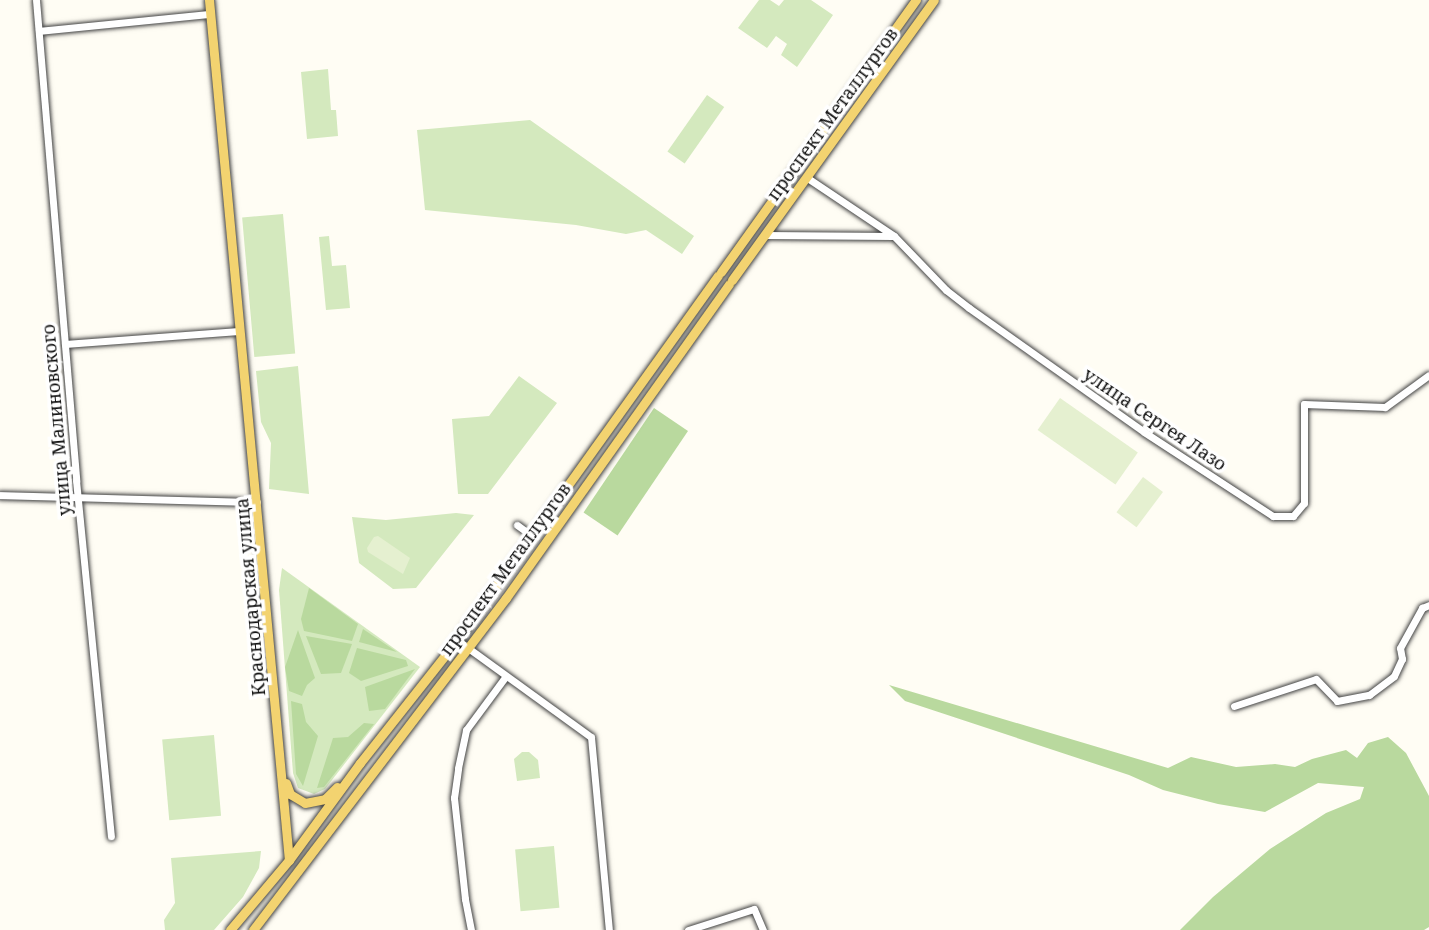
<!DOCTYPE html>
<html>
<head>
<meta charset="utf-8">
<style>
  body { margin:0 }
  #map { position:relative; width:1429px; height:930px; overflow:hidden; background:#fffdf4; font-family:"Noto Serif",serif }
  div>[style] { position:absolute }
  .green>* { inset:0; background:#d4e9be; transform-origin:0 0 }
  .forest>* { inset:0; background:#b9d99e; transform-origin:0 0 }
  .pitch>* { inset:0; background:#e5f0d0; transform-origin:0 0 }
  .roads { filter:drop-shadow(0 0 2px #434343) drop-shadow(0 0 2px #434343) }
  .minor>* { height:7px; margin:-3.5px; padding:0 3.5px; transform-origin:3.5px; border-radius:3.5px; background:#fff }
  .major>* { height:9px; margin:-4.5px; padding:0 4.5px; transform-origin:4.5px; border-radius:4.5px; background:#f3d370 }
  span { translate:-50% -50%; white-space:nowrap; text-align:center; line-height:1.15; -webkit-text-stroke:7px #fff; paint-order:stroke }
  .street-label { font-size:18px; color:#101010 }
</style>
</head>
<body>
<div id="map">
  <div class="green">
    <i style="clip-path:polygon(759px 0,770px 0,779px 6px,784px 0,811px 0,833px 15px,797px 67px,781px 55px,787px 44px,776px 36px,767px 48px,738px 28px)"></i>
    <i style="clip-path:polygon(328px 69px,331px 110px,336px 110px,338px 136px,307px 139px,301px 72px)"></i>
    <i style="left:707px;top:95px;width:21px;height:69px;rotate:35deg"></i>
    <i style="clip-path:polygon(530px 120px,694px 236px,682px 254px,646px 230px,626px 234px,576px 225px,425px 210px,417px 130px)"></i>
    <i style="left:283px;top:214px;width:140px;height:41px;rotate:85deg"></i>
    <i style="clip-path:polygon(329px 236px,332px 266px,346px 265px,350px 308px,326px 310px,319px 237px)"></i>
    <i style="clip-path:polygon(298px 366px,309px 494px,269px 489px,271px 443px,261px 422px,256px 371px)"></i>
    <i style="clip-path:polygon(519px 376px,557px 403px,488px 494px,458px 494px,452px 419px,489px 416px)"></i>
    <i style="clip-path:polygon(456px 513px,474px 515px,416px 588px,393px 589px,359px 563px,352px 517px,386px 520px)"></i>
    <i style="clip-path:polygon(282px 568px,420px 667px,325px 789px,314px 794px,298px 788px,293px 773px,279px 590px)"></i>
    <i style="left:214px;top:735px;width:81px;height:52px;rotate:85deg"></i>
    <i style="clip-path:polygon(522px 752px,529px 752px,538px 760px,540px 778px,517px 781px,514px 759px)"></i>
    <i style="left:554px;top:846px;width:62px;height:39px;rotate:85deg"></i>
    <i style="clip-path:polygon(261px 851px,259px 868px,243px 897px,214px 930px,165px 930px,164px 920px,175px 903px,171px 858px)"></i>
  </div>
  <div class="forest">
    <i style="left:654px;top:408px;width:41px;height:126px;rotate:34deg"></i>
    <i style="clip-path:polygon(309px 588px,358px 624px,352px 641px,304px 631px,301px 619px)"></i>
    <i style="clip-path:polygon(363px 629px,397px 652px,359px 642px)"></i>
    <i style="clip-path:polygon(298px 630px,315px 678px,307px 685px,302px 696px,289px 691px,285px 667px)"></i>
    <i style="clip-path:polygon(306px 636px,352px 644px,341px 673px,321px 674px)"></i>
    <i style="clip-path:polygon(357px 648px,406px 660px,408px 666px,361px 681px,349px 673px)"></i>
    <i style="clip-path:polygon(415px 669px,385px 709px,369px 711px,365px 687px)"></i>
    <i style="clip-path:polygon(889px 685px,1168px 768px,1191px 757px,1236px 767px,1275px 764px,1295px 767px,1312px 759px,1346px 750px,1357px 758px,1368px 743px,1388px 737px,1406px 753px,1429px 796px,1429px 927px,1424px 930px,1180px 930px,1213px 897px,1270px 849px,1326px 813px,1360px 799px,1364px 787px,1318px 783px,1265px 812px,1218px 804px,1163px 790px,1129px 775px,905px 701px)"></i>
    <i style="clip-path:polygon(291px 701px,302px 704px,306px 722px,318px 736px,303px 786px,296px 774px)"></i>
    <i style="clip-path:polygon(364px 723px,374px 724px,324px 787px,317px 788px,333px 738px,348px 737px)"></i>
  </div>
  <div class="pitch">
    <i style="left:1060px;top:398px;width:95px;height:39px;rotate:35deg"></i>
    <i style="left:1143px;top:477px;width:25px;height:44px;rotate:37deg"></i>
    <i style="clip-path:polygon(378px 536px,410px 558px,403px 574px,368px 552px,367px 548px,374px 537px)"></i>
  </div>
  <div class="roads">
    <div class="minor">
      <i style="left:36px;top:0;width:482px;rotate:85.2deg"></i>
      <i style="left:76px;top:480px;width:358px;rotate:84.4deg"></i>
      <i style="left:39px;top:31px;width:172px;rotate:-5.7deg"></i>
      <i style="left:806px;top:177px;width:106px;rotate:33.8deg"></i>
      <i style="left:894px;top:236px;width:75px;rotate:46.1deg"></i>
      <i style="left:946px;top:290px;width:29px;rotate:38deg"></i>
      <i style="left:969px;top:308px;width:214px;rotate:35.3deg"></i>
      <i style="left:1144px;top:432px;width:154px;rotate:33.1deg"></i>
      <i style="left:1273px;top:516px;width:20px"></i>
      <i style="left:1293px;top:516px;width:17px;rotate:-50deg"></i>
      <i style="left:1304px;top:503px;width:99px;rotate:-90deg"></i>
      <i style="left:1304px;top:404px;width:81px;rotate:2.1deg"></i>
      <i style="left:1385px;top:407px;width:54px;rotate:-36deg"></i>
      <i style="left:764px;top:235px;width:129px;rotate:0.4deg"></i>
      <i style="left:65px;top:344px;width:174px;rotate:-4.3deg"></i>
      <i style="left:0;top:495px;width:257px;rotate:1.6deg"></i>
      <i style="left:517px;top:525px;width:19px;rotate:36deg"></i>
      <i style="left:457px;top:640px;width:165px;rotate:35.9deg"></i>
      <i style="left:591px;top:737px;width:194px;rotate:84.7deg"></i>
      <i style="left:1234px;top:706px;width:86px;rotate:-18.2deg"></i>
      <i style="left:1316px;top:679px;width:30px;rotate:46deg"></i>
      <i style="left:1337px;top:701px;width:33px;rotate:-11deg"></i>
      <i style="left:1369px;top:695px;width:31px;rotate:-37deg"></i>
      <i style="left:1394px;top:676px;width:19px;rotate:-65deg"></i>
      <i style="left:1402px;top:659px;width:11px;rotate:-100deg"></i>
      <i style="left:1400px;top:648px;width:46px;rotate:-61.2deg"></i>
      <i style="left:1422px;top:608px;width:8px;rotate:-23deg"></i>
      <i style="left:471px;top:930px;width:32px;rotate:-101deg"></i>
      <i style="left:465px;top:899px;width:102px;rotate:-96.2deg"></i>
      <i style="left:454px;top:798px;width:30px;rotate:-82deg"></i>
      <i style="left:458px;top:768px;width:39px;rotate:-78deg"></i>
      <i style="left:466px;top:730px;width:67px;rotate:-53.5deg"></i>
      <i style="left:688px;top:930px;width:69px;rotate:-17.7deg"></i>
      <i style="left:754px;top:909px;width:23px;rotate:67deg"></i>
    </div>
    <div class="major">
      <i style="left:209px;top:0;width:864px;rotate:84.69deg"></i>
      <i style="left:721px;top:272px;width:335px;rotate:-54.4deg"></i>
      <i style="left:732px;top:280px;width:345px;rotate:-54.2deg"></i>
      <i style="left:286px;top:783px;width:12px;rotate:70deg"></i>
      <i style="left:290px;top:794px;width:17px;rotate:31deg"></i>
      <i style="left:305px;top:803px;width:20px;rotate:-11deg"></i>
      <i style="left:325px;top:799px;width:17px;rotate:-45deg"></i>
      <i style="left:230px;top:930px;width:92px;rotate:-49.9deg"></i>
      <i style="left:289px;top:860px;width:120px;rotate:-53.8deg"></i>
      <i style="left:360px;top:763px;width:157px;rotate:-51.7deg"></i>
      <i style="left:457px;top:640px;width:448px;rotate:-54.4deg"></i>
      <i style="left:253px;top:930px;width:417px;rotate:-52.7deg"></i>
      <i style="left:506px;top:598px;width:385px;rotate:-54.6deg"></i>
    </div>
  </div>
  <div class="street-label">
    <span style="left:832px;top:114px;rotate:-54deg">проспект Металлургов</span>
    <span style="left:1155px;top:419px;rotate:34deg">улица Сергея Лазо</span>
    <span style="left:56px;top:420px;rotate:-95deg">улица Малиновского</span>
    <span style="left:505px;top:569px;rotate:-54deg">проспект Металлургов</span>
    <span style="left:250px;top:597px;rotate:-95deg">Краснодарская улица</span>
  </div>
</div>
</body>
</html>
